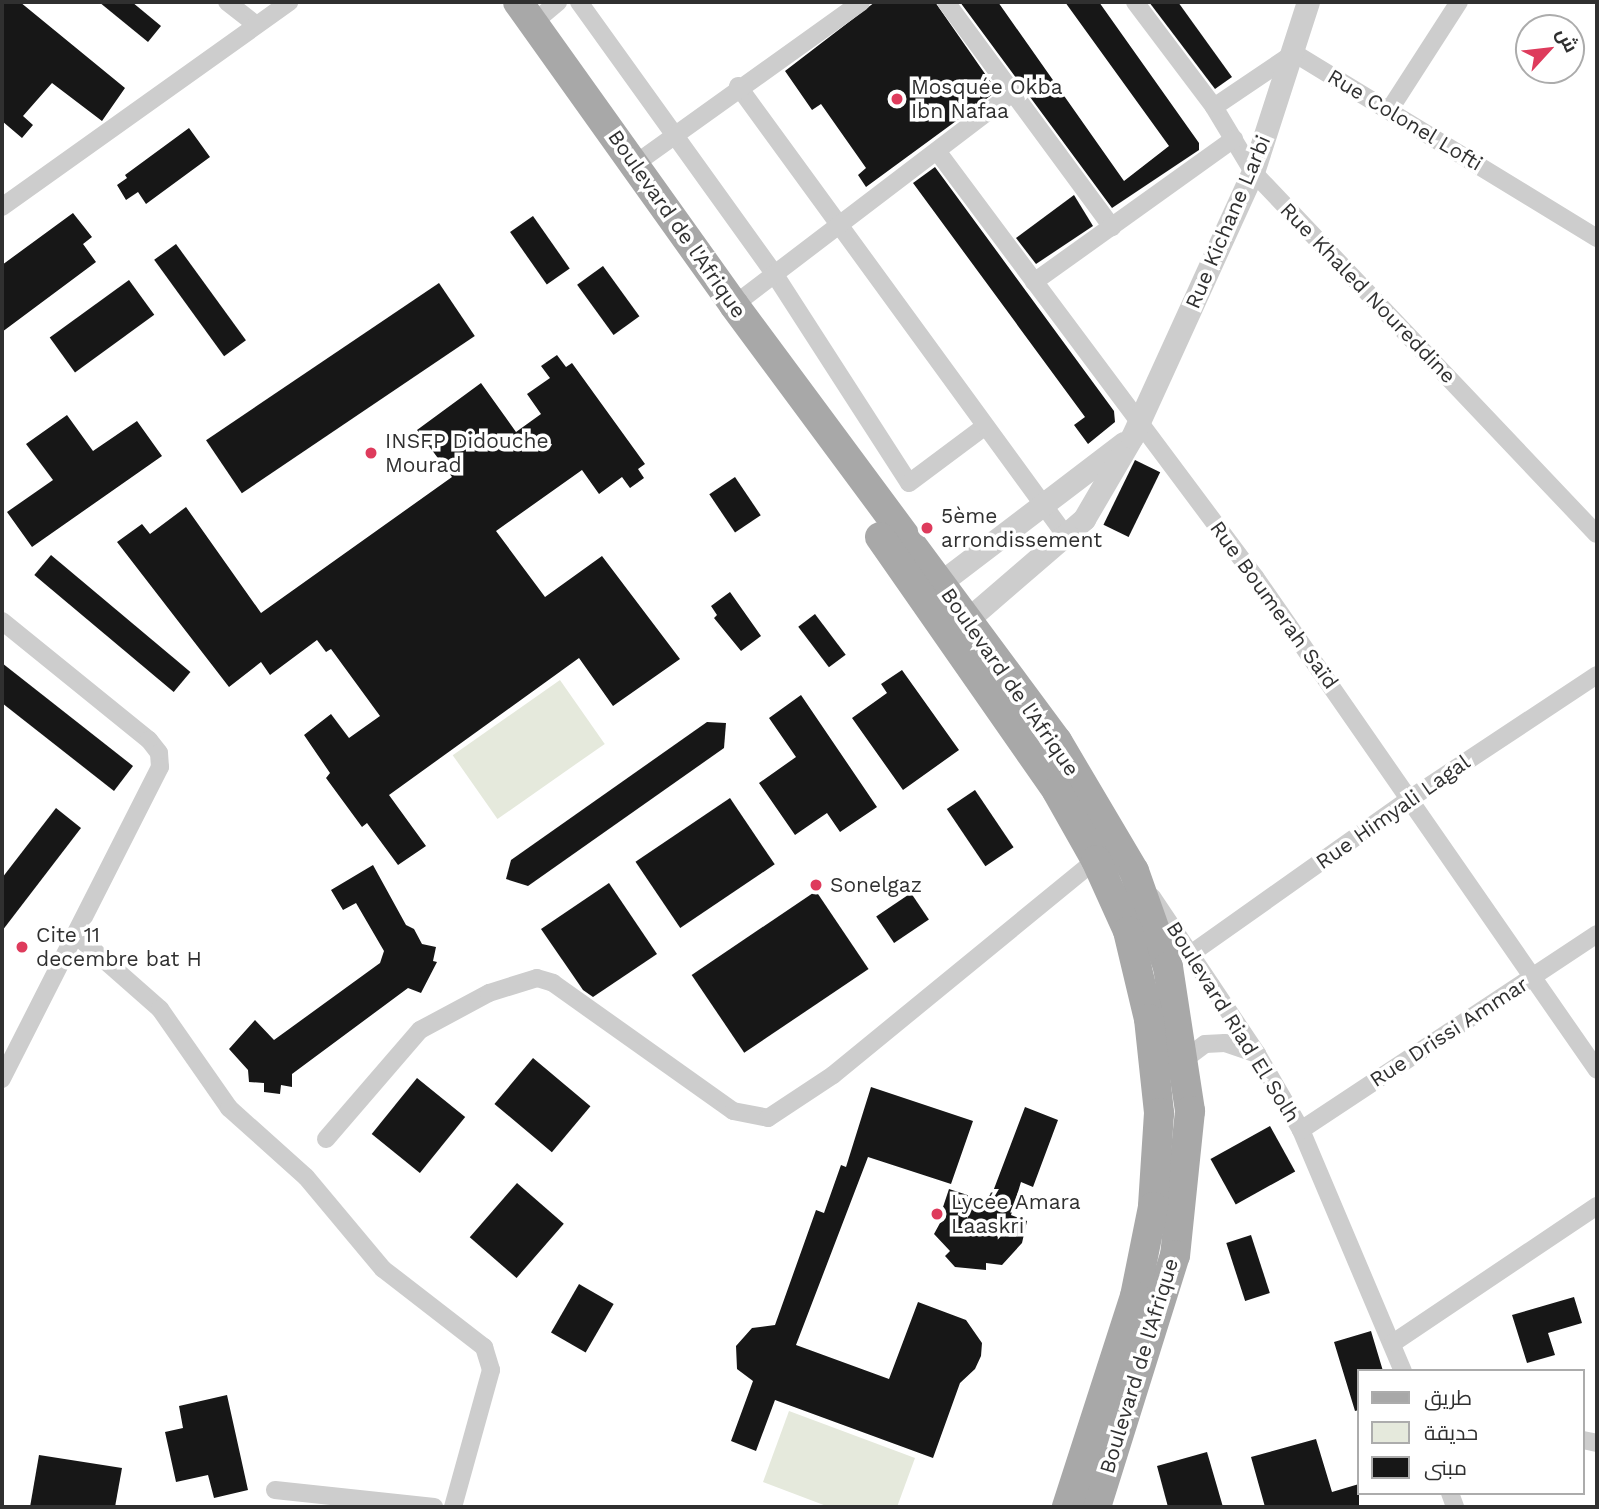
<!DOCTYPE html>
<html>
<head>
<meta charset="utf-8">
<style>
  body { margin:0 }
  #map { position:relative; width:1599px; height:1509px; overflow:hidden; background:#fff; font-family:"Work Sans",Cairo,sans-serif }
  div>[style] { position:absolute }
  .green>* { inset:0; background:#e5e9dc; transform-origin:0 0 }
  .building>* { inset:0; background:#171717; transform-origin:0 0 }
  .minor>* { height:18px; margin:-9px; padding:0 9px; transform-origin:9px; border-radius:9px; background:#cdcdcd }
  .tertiary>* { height:23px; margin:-11.5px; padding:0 11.5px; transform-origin:11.5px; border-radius:11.5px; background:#cdcdcd }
  .primary>* { height:30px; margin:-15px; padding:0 15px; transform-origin:15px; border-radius:15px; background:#a8a8a8 }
  .dots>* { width:19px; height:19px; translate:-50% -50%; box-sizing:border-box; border:4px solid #fff; border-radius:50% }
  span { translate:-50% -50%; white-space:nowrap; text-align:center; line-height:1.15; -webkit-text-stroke:7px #fff; paint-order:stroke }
  .poi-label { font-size:21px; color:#303030 }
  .left { translate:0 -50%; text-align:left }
  .street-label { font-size:21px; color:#303030 }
  .frame { position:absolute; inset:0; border:4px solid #303030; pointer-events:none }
  .legend { position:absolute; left:1357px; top:1369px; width:228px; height:126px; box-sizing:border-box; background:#fff; border:2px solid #acacac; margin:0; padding:9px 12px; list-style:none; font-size:21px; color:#303030 }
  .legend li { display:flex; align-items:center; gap:14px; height:35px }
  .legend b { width:35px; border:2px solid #acacac }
  .north { position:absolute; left:1515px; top:14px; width:70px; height:70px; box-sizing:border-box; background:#fff; border:2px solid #acacac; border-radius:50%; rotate:63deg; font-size:19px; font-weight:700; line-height:28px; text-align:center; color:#303030 }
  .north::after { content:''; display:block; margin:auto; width:24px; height:32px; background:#de3b5c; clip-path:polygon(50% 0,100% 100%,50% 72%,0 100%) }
</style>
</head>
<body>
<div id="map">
  <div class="green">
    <i style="left:560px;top:680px;width:78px;height:131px;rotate:55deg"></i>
    <i style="clip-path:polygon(789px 1411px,915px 1458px,897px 1507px,829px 1507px,763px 1482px)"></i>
  </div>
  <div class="building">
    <i style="clip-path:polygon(2px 2px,20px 2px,125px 88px,102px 121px,52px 83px,23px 116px,33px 125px,22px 138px,2px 121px)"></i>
    <i style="clip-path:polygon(99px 2px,132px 2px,161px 26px,148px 42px)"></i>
    <i style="clip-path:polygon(875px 2px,935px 2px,997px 91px,866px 187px,858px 175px,866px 168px,821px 104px,812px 110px,785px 71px)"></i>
    <i style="clip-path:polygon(960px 2px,998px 2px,1124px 181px,1169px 146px,1065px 2px,1099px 2px,1199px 143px,1199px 150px,1112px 208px)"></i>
    <i style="clip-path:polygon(1149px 2px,1178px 2px,1232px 77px,1215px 89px)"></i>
    <i style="clip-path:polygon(189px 128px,210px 157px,146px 204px,138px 192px,126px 200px,117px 185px,127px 178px,125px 175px)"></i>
    <i style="clip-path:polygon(935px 167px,1114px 411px,1115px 422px,1088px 444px,1074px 425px,1085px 417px,913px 183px)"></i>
    <i style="clip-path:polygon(1074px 195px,1093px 226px,1036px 264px,1016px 238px)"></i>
    <i style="clip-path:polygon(73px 213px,92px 237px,83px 244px,96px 262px,2px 332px,2px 265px)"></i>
    <i style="left:533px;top:216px;width:64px;height:28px;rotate:55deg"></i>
    <i style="left:176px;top:244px;width:119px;height:27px;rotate:54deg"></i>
    <i style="left:603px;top:266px;width:62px;height:32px;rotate:54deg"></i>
    <i style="left:129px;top:280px;width:43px;height:98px;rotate:54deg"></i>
    <i style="left:439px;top:283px;width:64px;height:281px;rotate:56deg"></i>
    <i style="clip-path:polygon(557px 355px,566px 367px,572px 363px,645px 464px,638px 469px,644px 478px,630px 488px,622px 477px,599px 494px,582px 470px,496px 531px,545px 597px,602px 556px,680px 659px,613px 706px,579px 658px,389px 795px,426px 846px,398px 865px,367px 823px,362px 827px,326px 778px,330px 773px,304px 735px,331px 714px,349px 738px,380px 716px,331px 649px,326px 652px,317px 640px,270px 675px,261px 662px,229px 687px,117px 542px,142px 524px,150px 534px,186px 507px,261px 613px,452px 477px,417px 430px,481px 383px,516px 432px,541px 414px,527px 394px,550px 378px,541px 366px)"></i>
    <i style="clip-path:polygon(67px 415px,93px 451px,137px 421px,162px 456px,32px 547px,7px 512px,53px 480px,26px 444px)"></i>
    <i style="left:1135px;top:460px;width:28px;height:72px;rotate:26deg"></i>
    <i style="left:735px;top:477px;width:46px;height:31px;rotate:56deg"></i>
    <i style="left:51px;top:555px;width:182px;height:26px;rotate:40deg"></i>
    <i style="clip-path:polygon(730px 592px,761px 636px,741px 651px,714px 618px,717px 615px,711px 606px)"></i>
    <i style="left:815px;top:614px;width:51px;height:21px;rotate:53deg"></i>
    <i style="clip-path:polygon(2px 663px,133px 766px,114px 791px,2px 703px)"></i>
    <i style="clip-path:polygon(902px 670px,959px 750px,903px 790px,852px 718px,887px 693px,881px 684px)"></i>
    <i style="clip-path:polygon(801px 695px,877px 807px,840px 832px,827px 813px,795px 835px,759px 783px,796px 757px,769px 718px)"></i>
    <i style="clip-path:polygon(707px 722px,726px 723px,724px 748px,528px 886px,506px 879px,511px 860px)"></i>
    <i style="left:975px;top:790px;width:69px;height:34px;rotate:56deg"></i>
    <i style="left:730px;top:798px;width:80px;height:114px;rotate:56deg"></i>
    <i style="clip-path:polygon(56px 808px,81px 828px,2px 931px,2px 878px)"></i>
    <i style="clip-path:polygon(373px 865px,406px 925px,414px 929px,422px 944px,436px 947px,433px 961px,437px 962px,421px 993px,408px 988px,292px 1074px,292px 1087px,281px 1085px,280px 1094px,264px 1092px,264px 1083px,249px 1082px,248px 1070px,229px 1049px,255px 1020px,274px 1040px,380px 963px,384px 951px,356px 903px,343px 910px,331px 890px)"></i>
    <i style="clip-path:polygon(609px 883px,657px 954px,593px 997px,583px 990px,541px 929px)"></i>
    <i style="left:816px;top:891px;width:94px;height:150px;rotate:56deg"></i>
    <i style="left:911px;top:893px;width:32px;height:42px;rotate:56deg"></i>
    <i style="left:533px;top:1058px;width:75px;height:60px;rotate:40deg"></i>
    <i style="left:417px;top:1078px;width:62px;height:72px;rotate:39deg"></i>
    <i style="clip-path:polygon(871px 1087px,973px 1121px,951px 1184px,868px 1157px,796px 1345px,889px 1379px,918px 1302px,966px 1320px,982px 1343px,981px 1356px,975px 1369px,960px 1383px,933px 1458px,775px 1400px,756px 1451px,731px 1441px,753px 1381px,737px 1369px,736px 1346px,752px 1328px,775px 1325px,816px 1210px,824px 1213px,841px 1165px,846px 1167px)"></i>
    <i style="clip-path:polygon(1025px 1107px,1058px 1120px,1033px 1187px,1021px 1182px,1011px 1215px,1027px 1221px,1022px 1243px,1002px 1265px,986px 1263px,986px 1270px,955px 1267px,945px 1256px,950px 1251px,934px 1234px,940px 1223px,935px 1215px,942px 1210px,949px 1189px,989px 1202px)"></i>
    <i style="left:1270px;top:1126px;width:52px;height:68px;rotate:61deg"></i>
    <i style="left:517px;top:1183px;width:62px;height:72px;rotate:41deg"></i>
    <i style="left:1251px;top:1235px;width:61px;height:26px;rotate:72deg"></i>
    <i style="left:579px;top:1284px;width:40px;height:56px;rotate:30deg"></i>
    <i style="clip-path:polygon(1574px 1297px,1582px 1323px,1548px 1333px,1555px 1355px,1527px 1363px,1512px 1315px)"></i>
    <i style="clip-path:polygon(1371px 1331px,1383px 1371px,1359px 1371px,1359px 1410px,1355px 1411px,1334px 1342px)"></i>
    <i style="clip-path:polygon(227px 1395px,248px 1490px,214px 1498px,208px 1475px,176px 1482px,165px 1432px,183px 1428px,179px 1406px)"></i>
    <i style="clip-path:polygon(1316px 1439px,1332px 1492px,1359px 1484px,1359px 1507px,1265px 1507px,1251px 1457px)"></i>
    <i style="clip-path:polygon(1207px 1452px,1223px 1507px,1168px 1507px,1157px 1466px)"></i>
    <i style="clip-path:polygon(39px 1455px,122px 1468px,115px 1507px,30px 1507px)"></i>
  </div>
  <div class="minor">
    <i style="left:227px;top:2px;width:37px;rotate:38deg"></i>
    <i style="left:579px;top:2px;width:336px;rotate:54.3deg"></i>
    <i style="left:775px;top:275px;width:247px;rotate:57.2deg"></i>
    <i style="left:909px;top:483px;width:94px;rotate:-36.7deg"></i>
    <i style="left:946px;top:2px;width:280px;rotate:53.6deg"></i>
    <i style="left:1135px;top:2px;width:131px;rotate:53deg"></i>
    <i style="left:1214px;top:107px;width:76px;rotate:59deg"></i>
    <i style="left:1253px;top:172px;width:499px;rotate:46.5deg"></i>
    <i style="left:533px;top:23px;width:33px;rotate:-40deg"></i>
    <i style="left:738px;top:86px;width:557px;rotate:53.91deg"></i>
    <i style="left:1214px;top:107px;width:97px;rotate:-34deg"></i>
    <i style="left:1294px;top:53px;width:355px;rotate:31.4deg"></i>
    <i style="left:1390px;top:109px;width:127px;rotate:-57.2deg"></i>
    <i style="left:937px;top:151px;width:532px;rotate:53.26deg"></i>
    <i style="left:1255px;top:577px;width:600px;rotate:55.25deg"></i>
    <i style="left:635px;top:164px;width:278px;rotate:-35.6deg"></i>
    <i style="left:2px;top:207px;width:353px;rotate:-35.5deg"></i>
    <i style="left:1034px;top:282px;width:246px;rotate:-35.6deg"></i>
    <i style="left:734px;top:305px;width:352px;rotate:-37.3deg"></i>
    <i style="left:2px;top:621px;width:189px;rotate:39deg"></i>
    <i style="left:149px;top:740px;width:16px;rotate:52deg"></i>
    <i style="left:159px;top:753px;width:14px;rotate:86deg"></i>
    <i style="left:160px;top:767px;width:350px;rotate:116.9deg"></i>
    <i style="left:1152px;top:897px;width:189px;rotate:56.2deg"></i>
    <i style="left:1257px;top:1054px;width:88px;rotate:59.9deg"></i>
    <i style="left:1301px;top:1130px;width:262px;rotate:67.1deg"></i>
    <i style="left:76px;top:935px;width:112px;rotate:41.4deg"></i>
    <i style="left:160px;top:1009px;width:121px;rotate:55.1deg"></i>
    <i style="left:229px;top:1108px;width:103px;rotate:41.9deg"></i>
    <i style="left:306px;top:1177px;width:120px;rotate:50.1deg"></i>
    <i style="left:383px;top:1269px;width:128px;rotate:37.7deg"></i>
    <i style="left:484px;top:1347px;width:24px;rotate:73deg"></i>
    <i style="left:491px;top:1370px;width:142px;rotate:105.5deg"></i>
    <i style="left:1192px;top:953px;width:268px;rotate:-35.3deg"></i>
    <i style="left:1411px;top:798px;width:223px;rotate:-33.5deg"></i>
    <i style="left:1185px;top:1059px;width:25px;rotate:-37deg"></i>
    <i style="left:1205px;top:1044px;width:20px;rotate:-3deg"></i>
    <i style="left:1225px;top:1043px;width:34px;rotate:19deg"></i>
    <i style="left:1301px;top:1130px;width:355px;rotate:-33.5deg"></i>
    <i style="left:326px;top:1139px;width:144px;rotate:-49.2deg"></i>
    <i style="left:420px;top:1030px;width:78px;rotate:-28.2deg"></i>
    <i style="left:489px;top:993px;width:50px;rotate:-17.4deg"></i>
    <i style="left:537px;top:978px;width:17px;rotate:17deg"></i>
    <i style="left:553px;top:983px;width:221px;rotate:35.4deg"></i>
    <i style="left:733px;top:1111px;width:36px;rotate:11deg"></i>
    <i style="left:768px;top:1118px;width:78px;rotate:-33.5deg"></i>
    <i style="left:833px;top:1075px;width:340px;rotate:-39.3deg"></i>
    <i style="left:1393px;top:1343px;width:246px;rotate:-33.9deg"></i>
    <i style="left:1583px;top:1440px;width:14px;rotate:12deg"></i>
    <i style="left:275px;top:1490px;width:160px;rotate:6.1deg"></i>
    <i style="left:1450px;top:1493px;width:15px;rotate:70deg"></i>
  </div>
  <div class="tertiary">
    <i style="left:940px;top:583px;width:231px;rotate:-37.3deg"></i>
    <i style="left:967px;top:620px;width:155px;rotate:-40.8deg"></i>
    <i style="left:1084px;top:519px;width:95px;rotate:-59.7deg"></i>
    <i style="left:1132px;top:437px;width:291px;rotate:-65.5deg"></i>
    <i style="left:1253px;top:172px;width:179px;rotate:-72.1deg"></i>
  </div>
  <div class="primary">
    <i style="left:518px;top:2px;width:372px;rotate:54.5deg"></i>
    <i style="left:734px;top:305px;width:543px;rotate:53.47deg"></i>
    <i style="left:1057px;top:741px;width:151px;rotate:59.4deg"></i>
    <i style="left:1134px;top:871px;width:102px;rotate:70.5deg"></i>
    <i style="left:1168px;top:967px;width:146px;rotate:81.3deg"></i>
    <i style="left:1190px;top:1111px;width:145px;rotate:95.9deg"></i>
    <i style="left:1175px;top:1255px;width:264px;rotate:107.4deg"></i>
    <i style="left:880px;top:537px;width:310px;rotate:55.1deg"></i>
    <i style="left:1057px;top:791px;width:79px;rotate:60.5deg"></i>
    <i style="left:1096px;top:860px;width:78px;rotate:65.7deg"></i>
    <i style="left:1128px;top:931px;width:90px;rotate:76.6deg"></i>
    <i style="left:1149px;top:1019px;width:95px;rotate:83.9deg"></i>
    <i style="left:1159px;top:1113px;width:94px;rotate:93.7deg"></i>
    <i style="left:1153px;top:1207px;width:91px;rotate:101.4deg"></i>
    <i style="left:1135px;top:1296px;width:222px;rotate:107.9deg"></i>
  </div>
  <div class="dots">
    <i style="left:897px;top:99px;background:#de3b5c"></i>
    <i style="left:371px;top:453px;background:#de3b5c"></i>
    <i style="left:927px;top:528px;background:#de3b5c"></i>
    <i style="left:816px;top:885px;background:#de3b5c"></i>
    <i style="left:22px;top:947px;background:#de3b5c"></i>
    <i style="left:937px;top:1214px;background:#de3b5c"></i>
  </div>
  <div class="poi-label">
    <span class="left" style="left:911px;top:99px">Mosquée Okba<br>Ibn Nafaa</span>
    <span class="left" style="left:385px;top:453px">INSFP Didouche<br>Mourad</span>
    <span class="left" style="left:941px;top:528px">5ème<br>arrondissement</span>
    <span class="left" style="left:830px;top:885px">Sonelgaz</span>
    <span class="left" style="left:36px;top:947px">Cite 11<br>decembre bat H</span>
    <span class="left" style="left:951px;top:1214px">Lycée Amara<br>Laaskri</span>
  </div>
  <div class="street-label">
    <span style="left:1405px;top:120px;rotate:31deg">Rue Colonel Lofti</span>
    <span style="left:1228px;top:222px;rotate:-67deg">Rue Kichane Larbi</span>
    <span style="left:677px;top:224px;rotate:55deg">Boulevard de l'Afrique</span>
    <span style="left:1368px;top:293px;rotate:46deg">Rue Khaled Noureddine</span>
    <span style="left:1274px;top:605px;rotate:54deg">Rue Boumerah Saïd</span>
    <span style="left:1010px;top:682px;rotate:55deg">Boulevard de l'Afrique</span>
    <span style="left:1393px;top:812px;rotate:-35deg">Rue Himyali Lagal</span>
    <span style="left:1233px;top:1022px;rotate:58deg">Boulevard Riad El Solh</span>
    <span style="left:1449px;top:1032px;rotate:-33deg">Rue Drissi Ammar</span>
    <span style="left:1139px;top:1366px;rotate:-73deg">Boulevard de l'Afrique</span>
  </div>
  <div class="frame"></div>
  <ul class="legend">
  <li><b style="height:9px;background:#a8a8a8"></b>طريق</li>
  <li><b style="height:19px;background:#e5e9dc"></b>حديقة</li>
  <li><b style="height:19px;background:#171717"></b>مبنى</li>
  </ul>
  <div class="north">ش</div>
</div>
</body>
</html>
